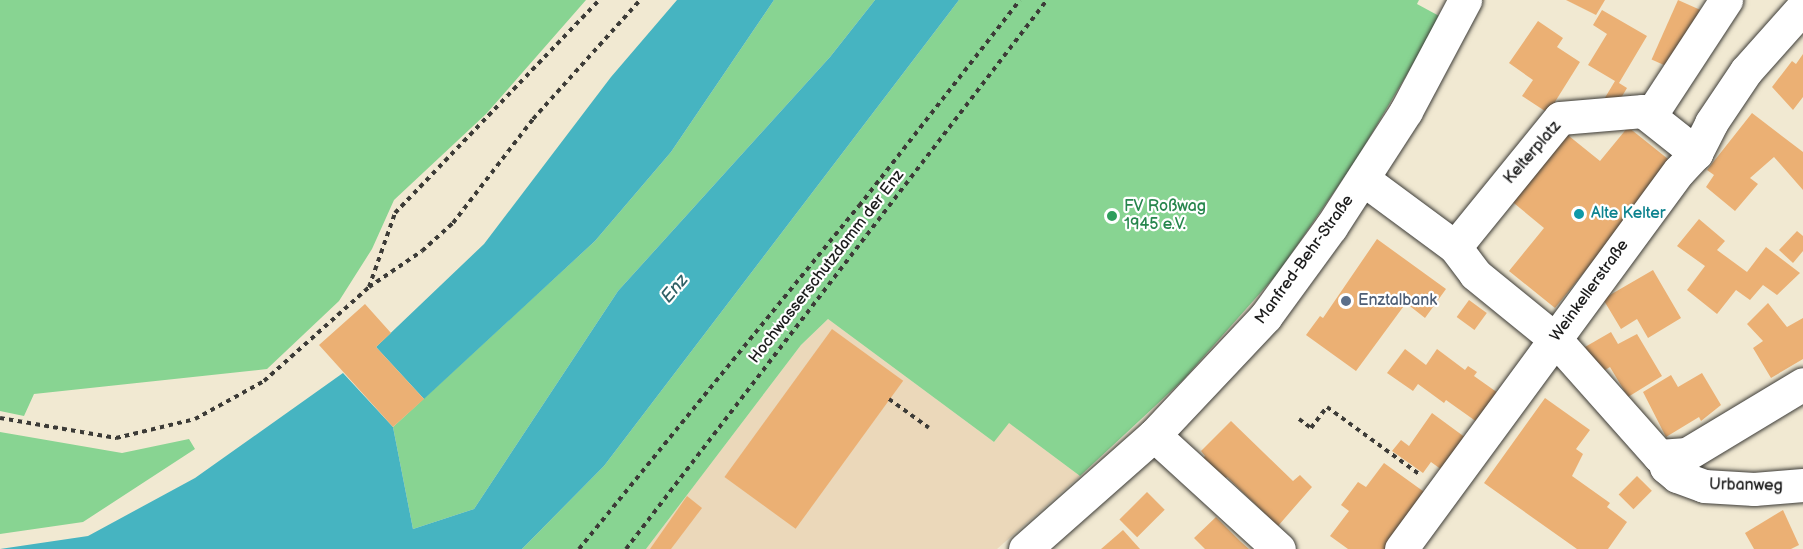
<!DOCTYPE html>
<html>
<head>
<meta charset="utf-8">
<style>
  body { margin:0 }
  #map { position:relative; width:1803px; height:549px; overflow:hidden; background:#f1e9d2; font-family:"Balsamiq Sans",sans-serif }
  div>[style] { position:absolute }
  .built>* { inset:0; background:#ebd8ba }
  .green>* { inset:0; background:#88d492 }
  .water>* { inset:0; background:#46b4c1 }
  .building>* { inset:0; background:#ebb074; transform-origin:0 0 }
  .path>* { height:4px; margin-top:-2px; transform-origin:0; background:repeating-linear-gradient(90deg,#3c3b37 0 4.5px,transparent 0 9px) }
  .roads { filter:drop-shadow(0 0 2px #3c3b37) drop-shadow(0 0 2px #3c3b37) }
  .minor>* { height:33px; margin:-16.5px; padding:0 16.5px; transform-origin:16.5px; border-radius:16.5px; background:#fff }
  .dots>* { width:16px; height:16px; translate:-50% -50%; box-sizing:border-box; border:3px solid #fff; border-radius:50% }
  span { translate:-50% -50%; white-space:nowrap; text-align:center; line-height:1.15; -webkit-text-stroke:4.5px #fff; paint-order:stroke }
  .street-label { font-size:16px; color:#1c1c1c }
  .leisure-label { font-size:16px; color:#27864d }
  .left { translate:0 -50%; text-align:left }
  .culture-label { font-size:16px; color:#0d838f }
  .service-label { font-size:16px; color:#4e5e75 }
  .water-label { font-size:18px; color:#2f6066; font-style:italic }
</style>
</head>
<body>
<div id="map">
  <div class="built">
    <i style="clip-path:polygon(828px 319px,994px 442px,1008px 422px,1080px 476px,997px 549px,646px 549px,801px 345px)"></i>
  </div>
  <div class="green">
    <i style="clip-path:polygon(0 0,586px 0,486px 114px,394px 200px,372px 249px,339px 301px,267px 369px,34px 394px,24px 416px,0 411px)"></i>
    <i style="clip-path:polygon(774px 0,875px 0,830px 57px,618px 291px,474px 509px,413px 529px,393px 427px,595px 241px,671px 152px)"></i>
    <i style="clip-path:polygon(959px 0,1419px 0,1417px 4px,1441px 17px,1356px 160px,1278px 273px,1183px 380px,1080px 476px,1009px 423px,994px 442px,828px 319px,801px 345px,646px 549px,522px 549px,604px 466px)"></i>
    <i style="clip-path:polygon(0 432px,122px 453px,189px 439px,195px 449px,83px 522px,0 534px)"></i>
  </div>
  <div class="water">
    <i style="clip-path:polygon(677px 0,774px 0,671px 152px,595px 241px,424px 399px,376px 347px,484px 244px,611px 77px)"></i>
    <i style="clip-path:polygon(875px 0,959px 0,604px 466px,522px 549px,0 549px,88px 536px,195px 478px,343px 373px,393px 427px,413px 529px,474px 509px,618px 291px,830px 57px)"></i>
  </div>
  <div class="building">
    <i style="clip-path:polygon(1566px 0,1605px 0,1596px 15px)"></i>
    <i style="left:1678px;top:0;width:24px;height:65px;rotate:24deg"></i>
    <i style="clip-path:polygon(1602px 10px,1647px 36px,1619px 83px,1627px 88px,1615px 108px,1603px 101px,1615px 81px,1588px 65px,1607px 34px,1593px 25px)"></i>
    <i style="clip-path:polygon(1538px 21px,1563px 38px,1557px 47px,1580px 62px,1548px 113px,1522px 96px,1533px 80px,1509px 63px)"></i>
    <i style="clip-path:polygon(1803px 54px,1803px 97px,1793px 110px,1772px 87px,1792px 61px,1796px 64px)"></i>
    <i style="clip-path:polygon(1752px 113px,1803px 152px,1803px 190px,1774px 157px,1750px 178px,1758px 184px,1735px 211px,1706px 187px,1714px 175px,1707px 170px)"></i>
    <i style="clip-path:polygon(1628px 127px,1673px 163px,1555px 308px,1509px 271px,1544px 228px,1509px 199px,1564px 132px,1600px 161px)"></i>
    <i style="clip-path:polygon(1699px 219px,1725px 241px,1717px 250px,1747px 272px,1766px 247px,1800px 273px,1777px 295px,1763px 285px,1750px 300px,1736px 290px,1717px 314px,1687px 290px,1705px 266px,1677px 246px)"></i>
    <i style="clip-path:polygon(1797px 231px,1803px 236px,1803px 251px,1793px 263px,1779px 250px)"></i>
    <i style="clip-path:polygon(1377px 239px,1446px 289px,1425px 318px,1406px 303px,1356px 371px,1306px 335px,1320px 316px,1323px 318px)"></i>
    <i style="clip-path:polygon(1653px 270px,1681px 318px,1648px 338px,1637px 319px,1621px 329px,1603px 299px)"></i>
    <i style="left:1469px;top:300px;width:22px;height:21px;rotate:36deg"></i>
    <i style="clip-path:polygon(1768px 303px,1787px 327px,1803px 318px,1803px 359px,1771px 378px,1753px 348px,1763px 341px,1747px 324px)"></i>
    <i style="clip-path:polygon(365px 304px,391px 333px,376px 347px,424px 399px,393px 427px,319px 345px)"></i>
    <i style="left:832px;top:329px;width:88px;height:183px;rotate:36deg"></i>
    <i style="clip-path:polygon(1611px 332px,1618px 344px,1637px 334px,1662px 376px,1628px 397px,1610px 367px,1600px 373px,1585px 347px)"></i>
    <i style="clip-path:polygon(1405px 349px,1426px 365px,1437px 349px,1465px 370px,1468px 366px,1477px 372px,1474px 376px,1498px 393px,1477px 422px,1446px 400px,1444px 403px,1418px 384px,1413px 391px,1387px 373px)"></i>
    <i style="clip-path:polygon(1702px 373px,1721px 405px,1701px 421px,1699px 417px,1666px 437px,1643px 392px,1671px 375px,1678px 387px)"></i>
    <i style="clip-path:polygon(1545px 398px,1590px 430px,1576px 449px,1583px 454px,1572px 476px,1610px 503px,1607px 507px,1627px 522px,1608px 549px,1577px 549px,1484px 483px)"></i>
    <i style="clip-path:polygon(1432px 413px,1466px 438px,1442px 470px,1431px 462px,1423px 473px,1392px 451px,1401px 440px,1409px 446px)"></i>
    <i style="clip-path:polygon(1231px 421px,1293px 481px,1300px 475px,1312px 487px,1278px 526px,1227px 477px,1218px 487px,1196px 466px,1205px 456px,1201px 451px)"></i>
    <i style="clip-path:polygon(1384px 463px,1427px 494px,1387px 549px,1348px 549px,1330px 536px,1349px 511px,1341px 505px,1358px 482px,1366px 487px)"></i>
    <i style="left:1637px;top:476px;width:21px;height:26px;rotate:45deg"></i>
    <i style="left:1147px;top:492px;width:25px;height:39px;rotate:45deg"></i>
    <i style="clip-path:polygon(687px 496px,702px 508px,671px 549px,650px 549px)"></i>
    <i style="clip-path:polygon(1783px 510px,1799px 545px,1791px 549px,1754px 549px,1745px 533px)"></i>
    <i style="clip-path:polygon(1216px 517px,1240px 541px,1249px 549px,1205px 549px,1194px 538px)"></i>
    <i style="clip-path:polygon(1123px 530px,1140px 549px,1101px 549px)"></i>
  </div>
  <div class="path">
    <i style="left:369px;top:287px;width:64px;rotate:-34.2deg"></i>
    <i style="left:422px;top:251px;width:42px;rotate:-42.1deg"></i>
    <i style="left:453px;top:223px;width:131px;rotate:-52.4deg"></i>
    <i style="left:533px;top:119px;width:160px;rotate:-48deg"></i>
    <i style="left:889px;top:399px;width:49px;rotate:35.9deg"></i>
    <i style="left:0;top:418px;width:118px;rotate:9.8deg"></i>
    <i style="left:116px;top:438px;width:81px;rotate:-13.5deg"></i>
    <i style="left:195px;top:419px;width:79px;rotate:-28.8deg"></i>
    <i style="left:264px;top:381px;width:141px;rotate:-41.8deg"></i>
    <i style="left:369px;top:287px;width:78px;rotate:-70.6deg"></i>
    <i style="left:395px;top:213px;width:295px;rotate:-46.2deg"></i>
    <i style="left:1299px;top:419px;width:15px;rotate:37deg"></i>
    <i style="left:1311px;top:428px;width:26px;rotate:-53deg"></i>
    <i style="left:1327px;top:407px;width:114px;rotate:36.1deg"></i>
    <i style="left:579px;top:549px;width:443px;rotate:-50.8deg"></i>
    <i style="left:859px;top:206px;width:261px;rotate:-52deg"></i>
    <i style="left:626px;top:549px;width:692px;rotate:-52.52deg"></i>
  </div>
  <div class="roads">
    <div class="minor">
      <i style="left:1650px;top:116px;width:139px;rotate:-56.8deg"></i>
      <i style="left:1363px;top:179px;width:114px;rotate:36.5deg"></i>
      <i style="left:1455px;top:247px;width:34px;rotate:53deg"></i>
      <i style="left:1475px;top:274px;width:103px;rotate:39.1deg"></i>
      <i style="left:1555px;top:339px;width:157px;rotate:48.4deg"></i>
      <i style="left:1659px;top:456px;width:28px;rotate:-4deg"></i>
      <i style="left:1687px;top:454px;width:135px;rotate:-31.1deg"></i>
      <i style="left:1455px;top:247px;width:166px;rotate:-50.9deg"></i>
      <i style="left:1560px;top:118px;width:83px;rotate:-4.8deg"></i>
      <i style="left:1643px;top:111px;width:68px;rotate:38.4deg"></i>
      <i style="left:1154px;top:435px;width:169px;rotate:42.4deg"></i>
      <i style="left:1667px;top:458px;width:9px;rotate:96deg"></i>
      <i style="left:1666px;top:467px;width:14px;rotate:39deg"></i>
      <i style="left:1677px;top:476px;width:29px;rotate:20deg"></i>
      <i style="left:1704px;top:486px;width:50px;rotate:3.4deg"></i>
      <i style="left:1754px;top:489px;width:49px;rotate:-4.7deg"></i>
      <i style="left:1025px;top:549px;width:172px;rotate:-41.5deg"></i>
      <i style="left:1154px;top:435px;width:163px;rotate:-46.7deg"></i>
      <i style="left:1266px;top:316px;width:110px;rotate:-53.9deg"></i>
      <i style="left:1331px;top:227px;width:138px;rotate:-57.1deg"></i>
      <i style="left:1406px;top:111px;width:126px;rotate:-62deg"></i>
      <i style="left:1401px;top:549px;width:469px;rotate:-53.7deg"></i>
      <i style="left:1679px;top:171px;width:25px;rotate:-47deg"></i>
      <i style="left:1696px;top:153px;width:34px;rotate:-63deg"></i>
      <i style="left:1711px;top:123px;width:63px;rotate:-56.1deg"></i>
      <i style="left:1746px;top:71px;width:86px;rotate:-48.3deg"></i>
    </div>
  </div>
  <div class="dots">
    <i style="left:1579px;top:214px;background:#0f9aa8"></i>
    <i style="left:1112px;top:216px;background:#2e9e5b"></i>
    <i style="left:1346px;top:301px;background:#5c6f8a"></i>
  </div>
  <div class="street-label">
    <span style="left:1533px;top:153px;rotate:-49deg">Kelterplatz</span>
    <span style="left:1305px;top:260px;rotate:-54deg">Manfred-Behr-Straße</span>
    <span style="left:827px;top:267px;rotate:-52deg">Hochwasserschutzdamm der Enz</span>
    <span style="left:1590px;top:291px;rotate:-54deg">Weinkellerstraße</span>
    <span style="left:1746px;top:486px;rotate:1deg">Urbanweg</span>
  </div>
  <div class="leisure-label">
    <span class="left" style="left:1124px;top:216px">FV Roßwag<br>1945 e.V.</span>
  </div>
  <div class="culture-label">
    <span class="left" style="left:1591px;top:214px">Alte Kelter</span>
  </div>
  <div class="service-label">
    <span class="left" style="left:1358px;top:301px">Enztalbank</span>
  </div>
  <div class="water-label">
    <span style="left:675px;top:289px;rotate:-50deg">Enz</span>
  </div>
</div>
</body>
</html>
